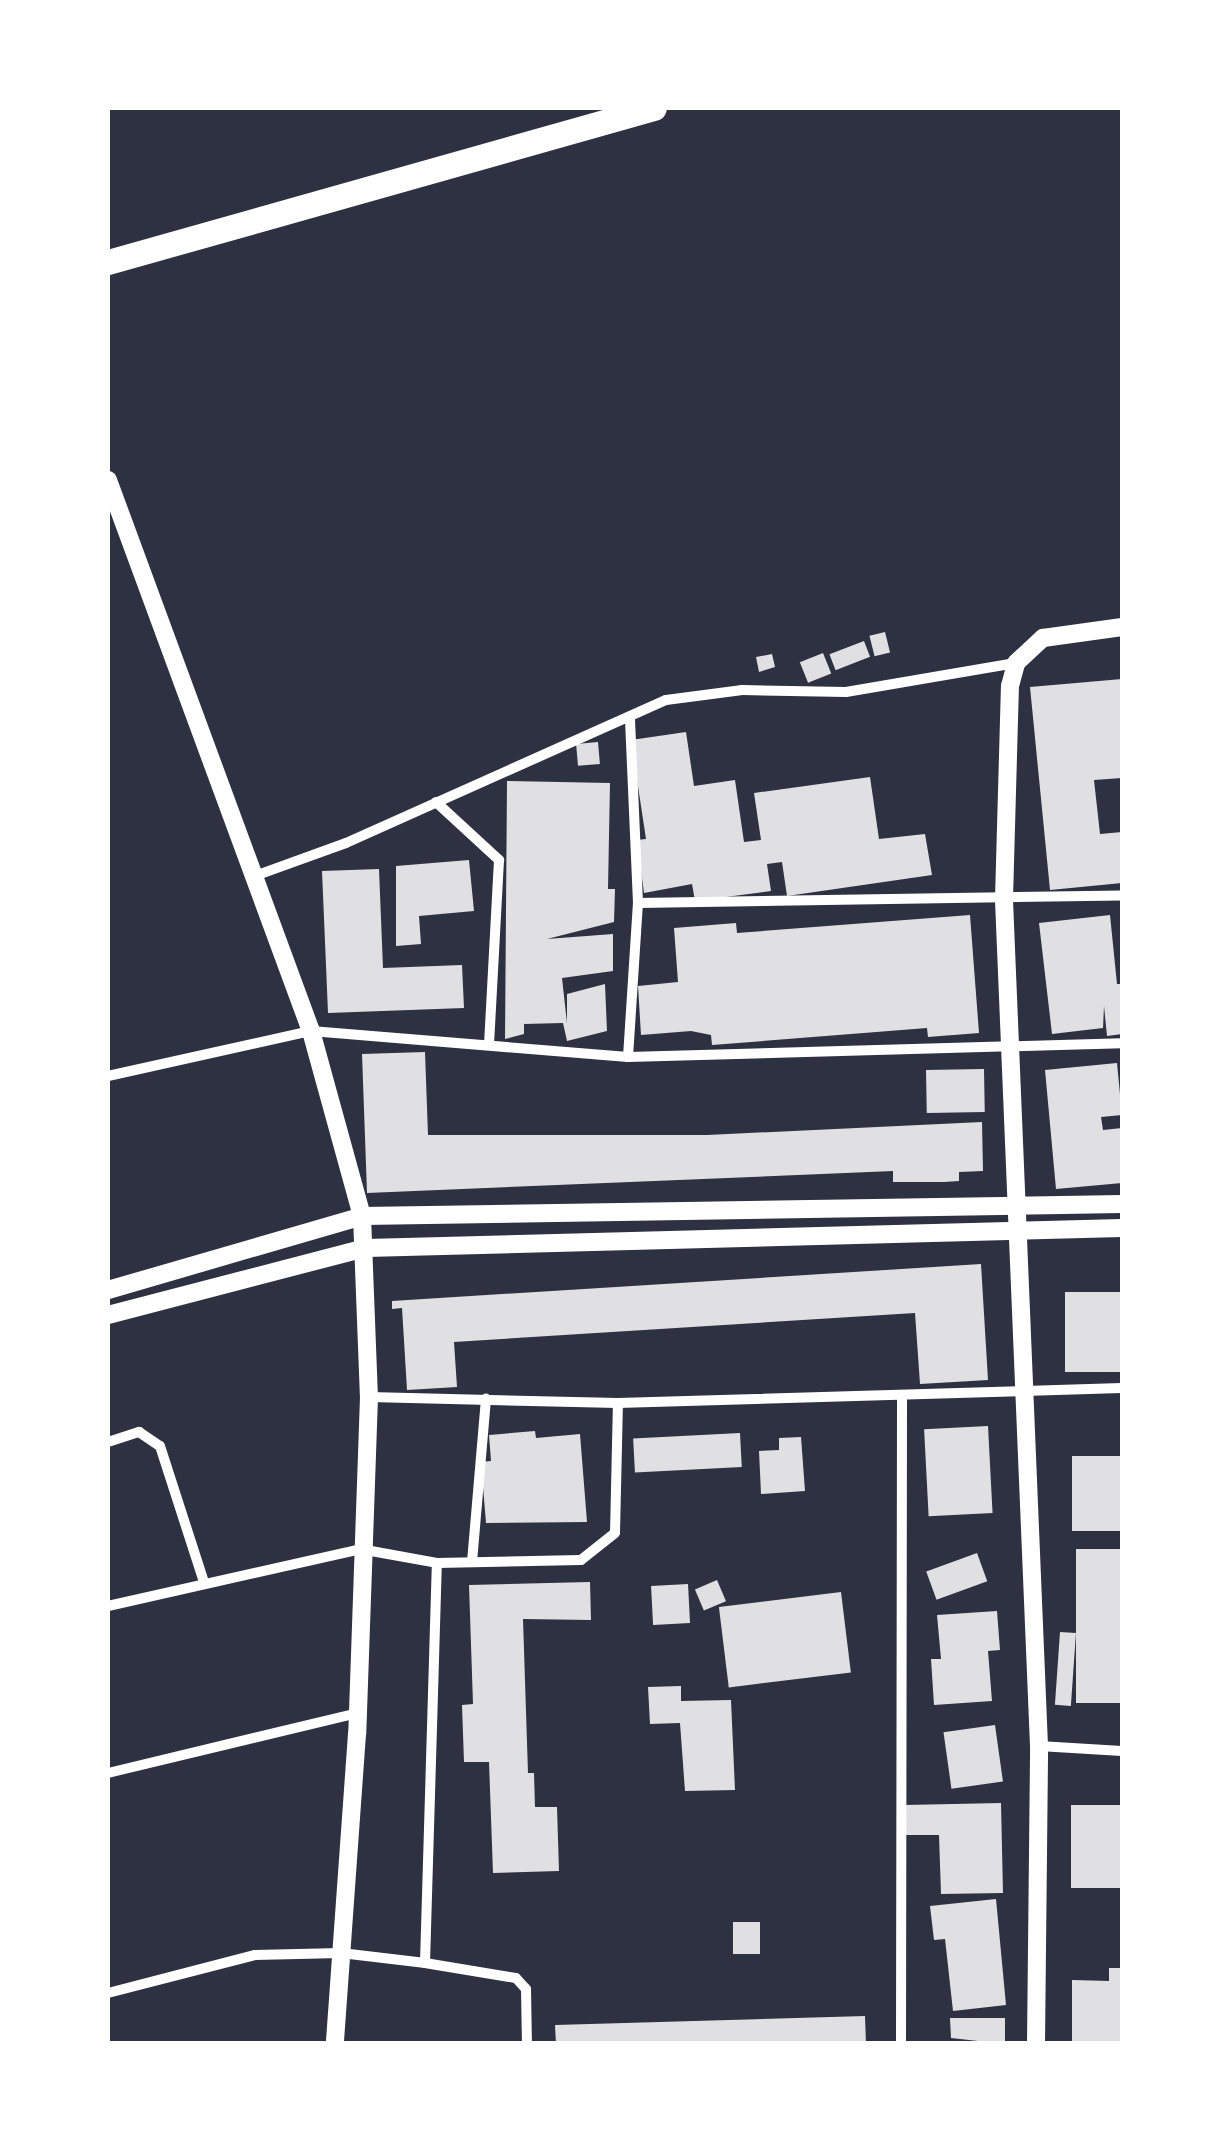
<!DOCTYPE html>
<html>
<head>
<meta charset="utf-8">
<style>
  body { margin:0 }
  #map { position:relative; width:1230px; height:2151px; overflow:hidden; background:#2d3142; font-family:Literata,serif }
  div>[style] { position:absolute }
  .building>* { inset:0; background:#e0e0e3; transform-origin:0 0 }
  .minor>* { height:10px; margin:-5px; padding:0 5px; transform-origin:5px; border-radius:5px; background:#fff }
  .tertiary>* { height:18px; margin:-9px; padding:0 9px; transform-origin:9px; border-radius:9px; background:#fff }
  .primary>* { height:25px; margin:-12.5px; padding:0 12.5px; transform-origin:12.5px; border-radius:12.5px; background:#fff }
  span { translate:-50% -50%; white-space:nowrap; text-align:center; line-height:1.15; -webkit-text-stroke:10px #fff; paint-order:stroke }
  .frame { position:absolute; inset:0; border:110px solid #fff; pointer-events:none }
</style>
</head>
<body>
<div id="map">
  <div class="building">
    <i style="left:885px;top:632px;width:21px;height:16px;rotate:76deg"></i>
    <i style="left:864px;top:641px;width:17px;height:37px;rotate:69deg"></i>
    <i style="left:823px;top:653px;width:22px;height:25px;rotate:68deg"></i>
    <i style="clip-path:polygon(772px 654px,775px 667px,759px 672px,756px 657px)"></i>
    <i style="clip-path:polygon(1122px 679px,1122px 778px,1094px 780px,1100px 834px,1122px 832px,1122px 883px,1050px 890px,1030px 687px)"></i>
    <i style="clip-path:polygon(686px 732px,694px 786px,735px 780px,744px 842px,761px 840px,754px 793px,870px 777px,879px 839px,925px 834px,932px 875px,787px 896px,782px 862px,767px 864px,771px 891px,695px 901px,692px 884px,644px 893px,637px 840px,646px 839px,631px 740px)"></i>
    <i style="left:598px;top:742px;width:22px;height:22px;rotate:85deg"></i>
    <i style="clip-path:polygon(507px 781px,610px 783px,608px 889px,615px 889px,614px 922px,547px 939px,613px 934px,613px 971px,562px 978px,567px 1023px,567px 994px,605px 984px,607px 1031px,567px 1041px,563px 1023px,524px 1024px,524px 1034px,505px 1039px)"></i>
    <i style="clip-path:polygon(469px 860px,474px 911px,419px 916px,421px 944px,396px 946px,396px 866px)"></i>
    <i style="clip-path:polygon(379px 869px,383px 968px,462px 965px,464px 1008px,328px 1013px,322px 871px)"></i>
    <i style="clip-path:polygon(970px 915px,979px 1033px,928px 1037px,927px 1028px,712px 1045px,711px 1035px,691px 1031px,641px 1035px,638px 986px,678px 982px,674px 928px,736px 923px,737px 933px)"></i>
    <i style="clip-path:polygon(1110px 915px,1117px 984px,1122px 984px,1122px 1034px,1107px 1036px,1104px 1006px,1103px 1028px,1052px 1034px,1039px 923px)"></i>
    <i style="clip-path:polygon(425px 1052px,428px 1135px,707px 1135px,982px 1122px,983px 1171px,959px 1172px,959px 1181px,944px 1182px,893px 1182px,893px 1171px,367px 1193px,362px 1054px)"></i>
    <i style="clip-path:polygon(1117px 1063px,1122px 1115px,1101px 1117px,1103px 1130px,1122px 1128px,1122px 1183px,1056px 1189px,1045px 1070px)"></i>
    <i style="left:984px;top:1069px;width:43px;height:58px;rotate:89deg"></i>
    <i style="clip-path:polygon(981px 1264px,988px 1380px,920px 1384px,915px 1313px,454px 1342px,457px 1387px,407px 1390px,402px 1308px,392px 1309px,392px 1301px)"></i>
    <i style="left:1122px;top:1292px;width:80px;height:57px;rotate:90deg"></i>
    <i style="left:988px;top:1426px;width:87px;height:64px;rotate:87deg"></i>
    <i style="clip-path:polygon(535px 1431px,536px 1438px,580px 1434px,587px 1522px,486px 1523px,481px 1462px,491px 1461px,489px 1435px)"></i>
    <i style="left:740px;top:1433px;width:34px;height:107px;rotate:87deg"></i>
    <i style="clip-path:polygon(801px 1437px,805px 1491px,761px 1494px,759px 1451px,779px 1450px,779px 1438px)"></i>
    <i style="left:1122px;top:1456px;width:75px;height:50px;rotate:90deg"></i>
    <i style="left:1122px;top:1549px;width:154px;height:46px;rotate:90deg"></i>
    <i style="left:977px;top:1553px;width:30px;height:54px;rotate:70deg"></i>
    <i style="left:717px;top:1580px;width:23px;height:24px;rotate:67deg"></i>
    <i style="clip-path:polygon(590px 1582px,591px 1620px,523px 1619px,528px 1773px,534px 1773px,535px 1807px,557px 1807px,559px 1871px,493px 1873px,489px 1762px,464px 1762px,462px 1705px,473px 1704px,469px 1585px)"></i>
    <i style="left:688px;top:1584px;width:39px;height:37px;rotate:87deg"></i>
    <i style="left:841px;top:1592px;width:81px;height:123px;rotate:83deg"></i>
    <i style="clip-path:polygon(997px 1611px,1000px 1650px,988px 1651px,992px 1701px,934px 1705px,931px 1659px,941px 1659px,937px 1615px)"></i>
    <i style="left:1060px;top:1632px;width:16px;height:73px;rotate:4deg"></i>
    <i style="clip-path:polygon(681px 1686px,681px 1701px,731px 1700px,735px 1790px,685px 1791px,680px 1723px,650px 1724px,648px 1687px)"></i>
    <i style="left:995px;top:1725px;width:57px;height:52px;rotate:82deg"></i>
    <i style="clip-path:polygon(1001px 1803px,1003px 1893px,941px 1894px,939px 1835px,906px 1835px,905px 1805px)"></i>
    <i style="left:1122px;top:1805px;width:83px;height:51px;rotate:90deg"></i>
    <i style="clip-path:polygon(996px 1899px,1006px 2005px,953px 2011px,945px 1939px,934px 1940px,930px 1906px)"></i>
    <i style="left:733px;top:1922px;width:27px;height:32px"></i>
    <i style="clip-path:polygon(1109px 1968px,1122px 1968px,1122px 2043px,1072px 2044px,1072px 1980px,1109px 1981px)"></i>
    <i style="clip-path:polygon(865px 2016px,866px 2044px,556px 2044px,555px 2025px)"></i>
    <i style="clip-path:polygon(950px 2018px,1005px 2018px,1005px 2044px,951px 2038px)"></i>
  </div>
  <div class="minor">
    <i style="left:436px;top:802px;width:86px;rotate:42.6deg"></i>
    <i style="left:499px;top:860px;width:184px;rotate:93.1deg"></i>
    <i style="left:252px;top:877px;width:100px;rotate:-19.9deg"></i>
    <i style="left:346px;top:843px;width:350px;rotate:-24.1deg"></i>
    <i style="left:666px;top:700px;width:77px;rotate:-7.5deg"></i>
    <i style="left:742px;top:690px;width:104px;rotate:1.1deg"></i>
    <i style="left:846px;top:692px;width:172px;rotate:-9.7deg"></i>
    <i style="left:638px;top:903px;width:484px;rotate:-0.9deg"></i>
    <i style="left:628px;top:1057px;width:154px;rotate:-86.3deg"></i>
    <i style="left:638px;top:903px;width:185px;rotate:-92.5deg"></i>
    <i style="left:108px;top:1076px;width:208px;rotate:-12.5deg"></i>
    <i style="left:311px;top:1031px;width:318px;rotate:4.7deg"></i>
    <i style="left:628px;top:1057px;width:494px;rotate:-1.6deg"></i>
    <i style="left:369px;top:1397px;width:249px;rotate:1.4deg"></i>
    <i style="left:618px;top:1403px;width:504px;rotate:-1.7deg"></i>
    <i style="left:108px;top:1442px;width:33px;rotate:-18deg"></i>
    <i style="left:139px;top:1432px;width:25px;rotate:34deg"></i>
    <i style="left:160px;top:1446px;width:143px;rotate:72.1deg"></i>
    <i style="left:472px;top:1562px;width:164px;rotate:-85.1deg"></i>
    <i style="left:108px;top:1606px;width:258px;rotate:-12.7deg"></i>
    <i style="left:360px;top:1549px;width:78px;rotate:10.3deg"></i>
    <i style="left:437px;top:1563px;width:144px;rotate:-1.2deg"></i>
    <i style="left:581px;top:1560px;width:43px;rotate:-38.5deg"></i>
    <i style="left:615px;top:1533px;width:130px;rotate:-88.7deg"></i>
    <i style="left:1039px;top:1746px;width:83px;rotate:3.4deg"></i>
    <i style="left:108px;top:1773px;width:257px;rotate:-13.5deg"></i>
    <i style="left:425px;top:1963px;width:400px;rotate:-88.3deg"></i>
    <i style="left:108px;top:1993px;width:152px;rotate:-14.5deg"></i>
    <i style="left:255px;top:1955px;width:86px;rotate:-1.3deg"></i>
    <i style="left:341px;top:1953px;width:85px;rotate:6.8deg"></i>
    <i style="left:425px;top:1963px;width:92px;rotate:9.4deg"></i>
    <i style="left:516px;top:1978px;width:15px;rotate:48deg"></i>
    <i style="left:526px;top:1989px;width:55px;rotate:89deg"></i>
    <i style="left:901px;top:2044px;width:648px;rotate:-89.91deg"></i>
  </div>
  <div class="tertiary">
    <i style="left:108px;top:480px;width:587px;rotate:69.78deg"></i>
    <i style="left:311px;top:1031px;width:192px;rotate:74.6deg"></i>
    <i style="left:362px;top:1216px;width:181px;rotate:87.8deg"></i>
    <i style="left:369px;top:1397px;width:337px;rotate:92deg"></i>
    <i style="left:357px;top:1734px;width:311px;rotate:94.1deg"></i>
    <i style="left:108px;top:1290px;width:265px;rotate:-16.2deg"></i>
    <i style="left:362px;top:1216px;width:760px;rotate:-0.9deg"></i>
    <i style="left:108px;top:1315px;width:267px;rotate:-14.6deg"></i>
    <i style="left:366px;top:1248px;width:756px;rotate:-1.52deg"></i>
    <i style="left:1036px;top:2044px;width:298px;rotate:-89.4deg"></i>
    <i style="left:1039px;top:1746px;width:848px;rotate:-92.37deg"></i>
    <i style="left:1004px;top:899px;width:213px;rotate:-88.4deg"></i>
    <i style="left:1010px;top:686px;width:24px;rotate:-75deg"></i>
    <i style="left:1016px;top:663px;width:37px;rotate:-43deg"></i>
    <i style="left:1043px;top:638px;width:80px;rotate:-7.9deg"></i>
  </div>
  <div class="primary">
    <i style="left:108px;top:262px;width:567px;rotate:-15.75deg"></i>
  </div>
  <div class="frame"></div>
</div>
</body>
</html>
